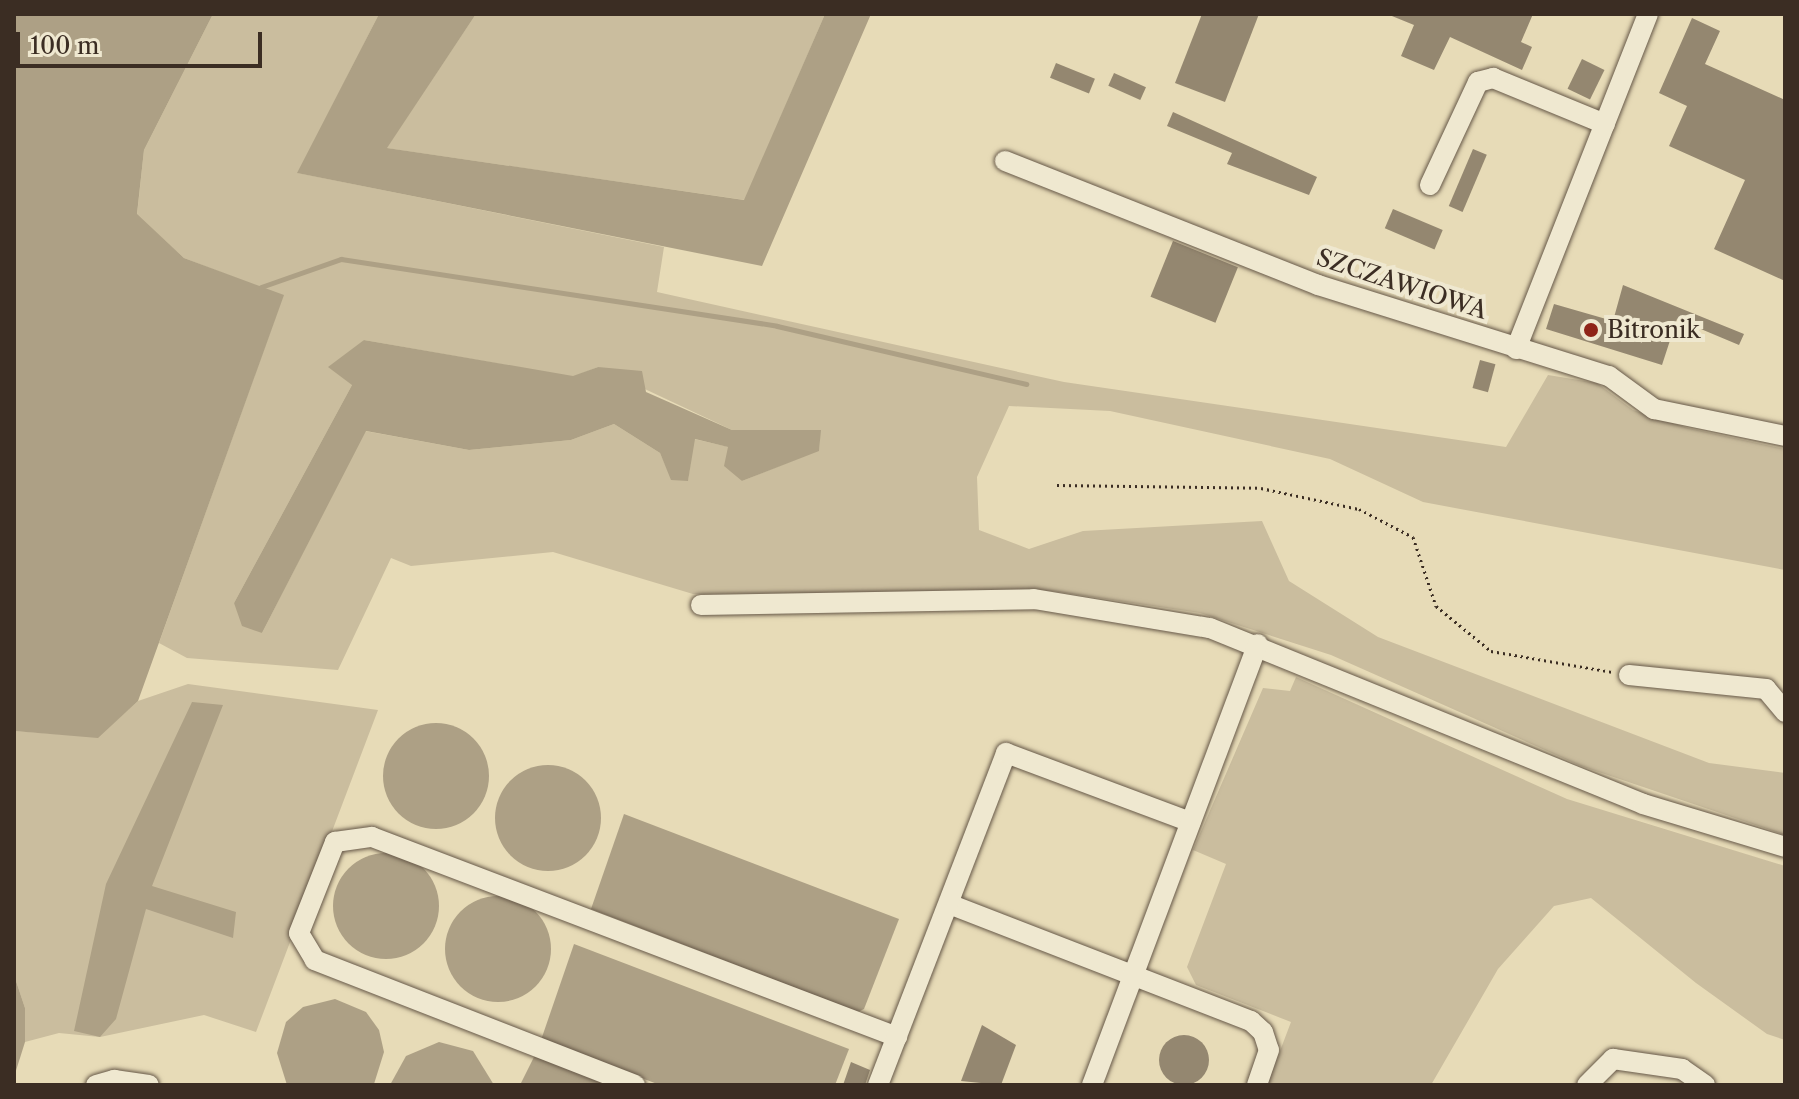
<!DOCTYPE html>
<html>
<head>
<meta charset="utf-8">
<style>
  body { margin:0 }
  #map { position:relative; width:1799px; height:1099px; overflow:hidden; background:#e7dbb7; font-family:"Libre Caslon Text",serif }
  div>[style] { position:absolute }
  .green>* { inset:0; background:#cabd9e }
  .water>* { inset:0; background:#ada085 }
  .round { border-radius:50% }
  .stream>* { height:5px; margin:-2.5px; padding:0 2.5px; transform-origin:2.5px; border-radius:2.5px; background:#ada085 }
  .building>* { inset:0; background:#948770; transform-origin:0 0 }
  .path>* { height:3px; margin-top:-1.5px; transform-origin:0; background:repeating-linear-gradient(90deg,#3b2d23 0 2px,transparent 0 6px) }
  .roads { filter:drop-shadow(0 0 2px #665848) drop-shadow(0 0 2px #665848) }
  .minor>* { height:20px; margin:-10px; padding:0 10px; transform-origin:10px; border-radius:10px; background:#efe8d0 }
  .dots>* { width:22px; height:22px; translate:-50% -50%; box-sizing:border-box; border:4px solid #efe8d0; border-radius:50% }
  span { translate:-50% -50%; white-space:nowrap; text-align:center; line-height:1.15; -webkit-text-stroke:8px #efe8d0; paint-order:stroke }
  .street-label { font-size:24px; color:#3b2d23 }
  .poi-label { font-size:24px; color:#3b2d23 }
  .left { translate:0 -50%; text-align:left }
  .frame { position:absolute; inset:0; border:16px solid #3b2d23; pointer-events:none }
  .scale { position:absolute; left:16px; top:32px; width:246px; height:36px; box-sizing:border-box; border:4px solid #3b2d23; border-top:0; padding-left:10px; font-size:24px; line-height:28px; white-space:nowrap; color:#3b2d23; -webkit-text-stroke:6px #efe8d0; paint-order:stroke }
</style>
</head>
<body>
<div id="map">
  <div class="green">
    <i style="clip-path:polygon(evenodd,213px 14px,379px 14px,298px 173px,664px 247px,657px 292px,1064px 382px,1506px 447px,1548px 375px,1597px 383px,1633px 410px,1688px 428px,1785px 449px,1785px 570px,1423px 502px,1330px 459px,1110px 411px,1009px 406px,977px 477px,979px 530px,1029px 549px,1083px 531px,1262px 521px,1289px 581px,1378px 637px,1709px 763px,1785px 773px,1785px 835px,1581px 766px,1331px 655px,1200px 613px,1052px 591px,693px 594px,553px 552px,411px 566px,391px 558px,338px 670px,187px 658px,159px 643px,283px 296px,184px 258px,137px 215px,144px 150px,213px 14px,364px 340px,573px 377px,598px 367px,732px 430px,820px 430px,819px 450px,742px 481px,729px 447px,694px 439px,688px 480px,672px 480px,660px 453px,614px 424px,571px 440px,469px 450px,365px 431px,262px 633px,234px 603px,352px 385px,364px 340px)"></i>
    <i style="clip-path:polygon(476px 14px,825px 14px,745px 200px,386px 148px)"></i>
    <i style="clip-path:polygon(1296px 677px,1567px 799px,1785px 866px,1785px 1040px,1767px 1034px,1696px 983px,1591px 898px,1554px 906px,1498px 969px,1431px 1085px,1267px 1085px,1291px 1022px,1196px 985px,1187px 967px,1226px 864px,1193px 850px,1263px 688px,1290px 691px)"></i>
    <i style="clip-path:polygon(188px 684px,378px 710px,256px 1032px,204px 1015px,100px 1037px,59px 1033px,25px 1042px,25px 1008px,14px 975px,14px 731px,98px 737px,138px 701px)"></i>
  </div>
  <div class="water">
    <i style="clip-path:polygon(14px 14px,213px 14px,144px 150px,137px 214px,184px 258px,284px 295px,138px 701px,98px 738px,14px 731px)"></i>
    <i style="clip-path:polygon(379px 14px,476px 14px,387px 148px,744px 200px,825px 14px,871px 14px,762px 266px,297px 173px)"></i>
    <i style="clip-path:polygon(364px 340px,573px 376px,598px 367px,642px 371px,646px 392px,732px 430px,821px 430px,819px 451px,742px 481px,724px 466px,728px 447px,695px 439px,688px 481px,671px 480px,660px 453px,614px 424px,571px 440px,469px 450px,366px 431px,262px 633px,242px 626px,234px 603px,352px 385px,328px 367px)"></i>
    <i style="clip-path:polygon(192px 702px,223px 705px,152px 886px,236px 912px,233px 938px,146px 909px,116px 1019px,100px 1037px,74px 1031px,106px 884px)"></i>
    <i class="round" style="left:383px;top:723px;width:106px;height:106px"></i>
    <i class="round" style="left:495px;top:765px;width:106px;height:106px"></i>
    <i style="clip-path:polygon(624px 814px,899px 919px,864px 1009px,858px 1012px,591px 909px)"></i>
    <i class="round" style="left:333px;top:853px;width:106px;height:106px"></i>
    <i class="round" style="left:445px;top:896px;width:106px;height:106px"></i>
    <i style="clip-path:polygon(574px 944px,849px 1049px,835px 1085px,660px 1085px,541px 1040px)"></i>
    <i style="clip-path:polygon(14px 975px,25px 1008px,25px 1042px,14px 1077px)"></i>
    <i style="clip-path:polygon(335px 999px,366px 1012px,379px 1030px,384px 1052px,374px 1084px,287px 1085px,277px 1053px,286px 1022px,303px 1007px)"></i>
    <i style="clip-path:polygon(439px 1042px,473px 1051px,494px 1085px,390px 1085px,406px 1056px)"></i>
    <i style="clip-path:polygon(535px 1055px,614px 1085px,520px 1085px)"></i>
  </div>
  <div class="stream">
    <i style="left:261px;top:287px;width:85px;rotate:-19.3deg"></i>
    <i style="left:341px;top:259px;width:441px;rotate:8.7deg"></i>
    <i style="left:777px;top:326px;width:256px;rotate:13.1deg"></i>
  </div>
  <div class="building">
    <i style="clip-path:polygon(1202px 14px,1259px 14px,1225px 102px,1175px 83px)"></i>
    <i style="clip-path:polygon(1387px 14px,1533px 14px,1521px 42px,1532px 47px,1522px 70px,1450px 37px,1434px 70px,1401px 56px,1414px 25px)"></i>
    <i style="clip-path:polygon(1692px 18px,1720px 31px,1705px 64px,1785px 100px,1785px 281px,1714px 249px,1745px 180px,1669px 146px,1687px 106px,1659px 93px)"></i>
    <i style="left:1582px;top:59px;width:25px;height:33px;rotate:26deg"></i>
    <i style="left:1056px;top:63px;width:42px;height:16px;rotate:22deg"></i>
    <i style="left:1114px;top:73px;width:35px;height:14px;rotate:24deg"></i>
    <i style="clip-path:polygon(1173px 112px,1317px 177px,1309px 195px,1227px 164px,1232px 153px,1167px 126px)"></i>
    <i style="left:1473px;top:149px;width:15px;height:62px;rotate:23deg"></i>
    <i style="left:1393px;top:209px;width:54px;height:21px;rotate:23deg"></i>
    <i style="left:1173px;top:241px;width:70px;height:60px;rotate:22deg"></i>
    <i style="clip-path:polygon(1623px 285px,1744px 334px,1739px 345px,1677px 319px,1662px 365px,1546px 329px,1554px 304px,1613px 321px)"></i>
    <i style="left:1480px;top:360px;width:16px;height:29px;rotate:15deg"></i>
    <i style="clip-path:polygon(982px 1025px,1016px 1045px,1001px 1085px,961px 1081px)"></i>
    <i class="round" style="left:1159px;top:1035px;width:50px;height:50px"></i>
    <i style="clip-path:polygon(851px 1062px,870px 1070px,865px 1085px,843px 1085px)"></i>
  </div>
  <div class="path">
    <i style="left:1057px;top:485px;width:204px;rotate:0.8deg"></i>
    <i style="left:1261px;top:488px;width:100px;rotate:12.1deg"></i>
    <i style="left:1359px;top:509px;width:61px;rotate:27.4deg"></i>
    <i style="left:1413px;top:537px;width:73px;rotate:71.6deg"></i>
    <i style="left:1436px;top:606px;width:71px;rotate:39.3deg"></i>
    <i style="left:1491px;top:651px;width:124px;rotate:9.8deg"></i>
    <i style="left:33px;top:1085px;width:2px;rotate:-63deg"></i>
  </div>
  <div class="roads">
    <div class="minor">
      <i style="left:1005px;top:161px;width:337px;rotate:21.6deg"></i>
      <i style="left:1318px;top:285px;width:305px;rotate:17.4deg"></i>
      <i style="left:1609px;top:376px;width:56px;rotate:36.3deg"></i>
      <i style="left:1654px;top:409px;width:134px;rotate:11.6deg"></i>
      <i style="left:1430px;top:185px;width:114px;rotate:-65deg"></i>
      <i style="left:1478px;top:82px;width:16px;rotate:-15deg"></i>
      <i style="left:1493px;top:78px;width:121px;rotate:22.3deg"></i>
      <i style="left:1516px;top:349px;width:360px;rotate:-68.5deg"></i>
      <i style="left:701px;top:605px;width:333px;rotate:-1deg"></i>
      <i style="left:1034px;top:599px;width:178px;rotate:9.4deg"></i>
      <i style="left:1210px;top:628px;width:467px;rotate:22.1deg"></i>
      <i style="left:1643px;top:804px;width:148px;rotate:16.8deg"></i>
      <i style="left:1629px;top:675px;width:138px;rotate:5.8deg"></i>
      <i style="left:1766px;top:689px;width:30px;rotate:50deg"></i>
      <i style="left:949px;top:904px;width:324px;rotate:21.2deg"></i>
      <i style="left:1251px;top:1021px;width:16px;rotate:43deg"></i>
      <i style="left:1263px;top:1032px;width:19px;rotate:72deg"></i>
      <i style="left:1269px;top:1050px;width:37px;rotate:109deg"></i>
      <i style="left:96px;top:1085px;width:19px;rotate:-16deg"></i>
      <i style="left:114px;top:1080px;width:35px;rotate:8deg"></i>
      <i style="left:635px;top:1085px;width:344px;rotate:-158.7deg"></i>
      <i style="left:315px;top:960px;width:31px;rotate:-121deg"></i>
      <i style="left:299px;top:933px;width:98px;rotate:-68.4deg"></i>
      <i style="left:335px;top:842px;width:37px;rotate:-8deg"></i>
      <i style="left:372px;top:837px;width:562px;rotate:20.85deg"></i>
      <i style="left:878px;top:1085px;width:356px;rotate:-68.9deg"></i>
      <i style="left:1006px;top:753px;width:197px;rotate:20.5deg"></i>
      <i style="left:1092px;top:1085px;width:471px;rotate:-69.4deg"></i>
      <i style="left:1587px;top:1085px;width:37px;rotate:-45deg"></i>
      <i style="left:1613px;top:1059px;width:70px;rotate:8.2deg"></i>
      <i style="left:1682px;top:1069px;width:28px;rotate:35deg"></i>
    </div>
  </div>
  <div class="dots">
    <i style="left:1591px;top:330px;background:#8f2418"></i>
  </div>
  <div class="street-label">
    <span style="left:1402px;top:284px;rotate:18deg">SZCZAWIOWA</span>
  </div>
  <div class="poi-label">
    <span class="left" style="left:1607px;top:330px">Bitronik</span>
  </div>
  <div class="frame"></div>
  <div class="scale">100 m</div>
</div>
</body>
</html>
